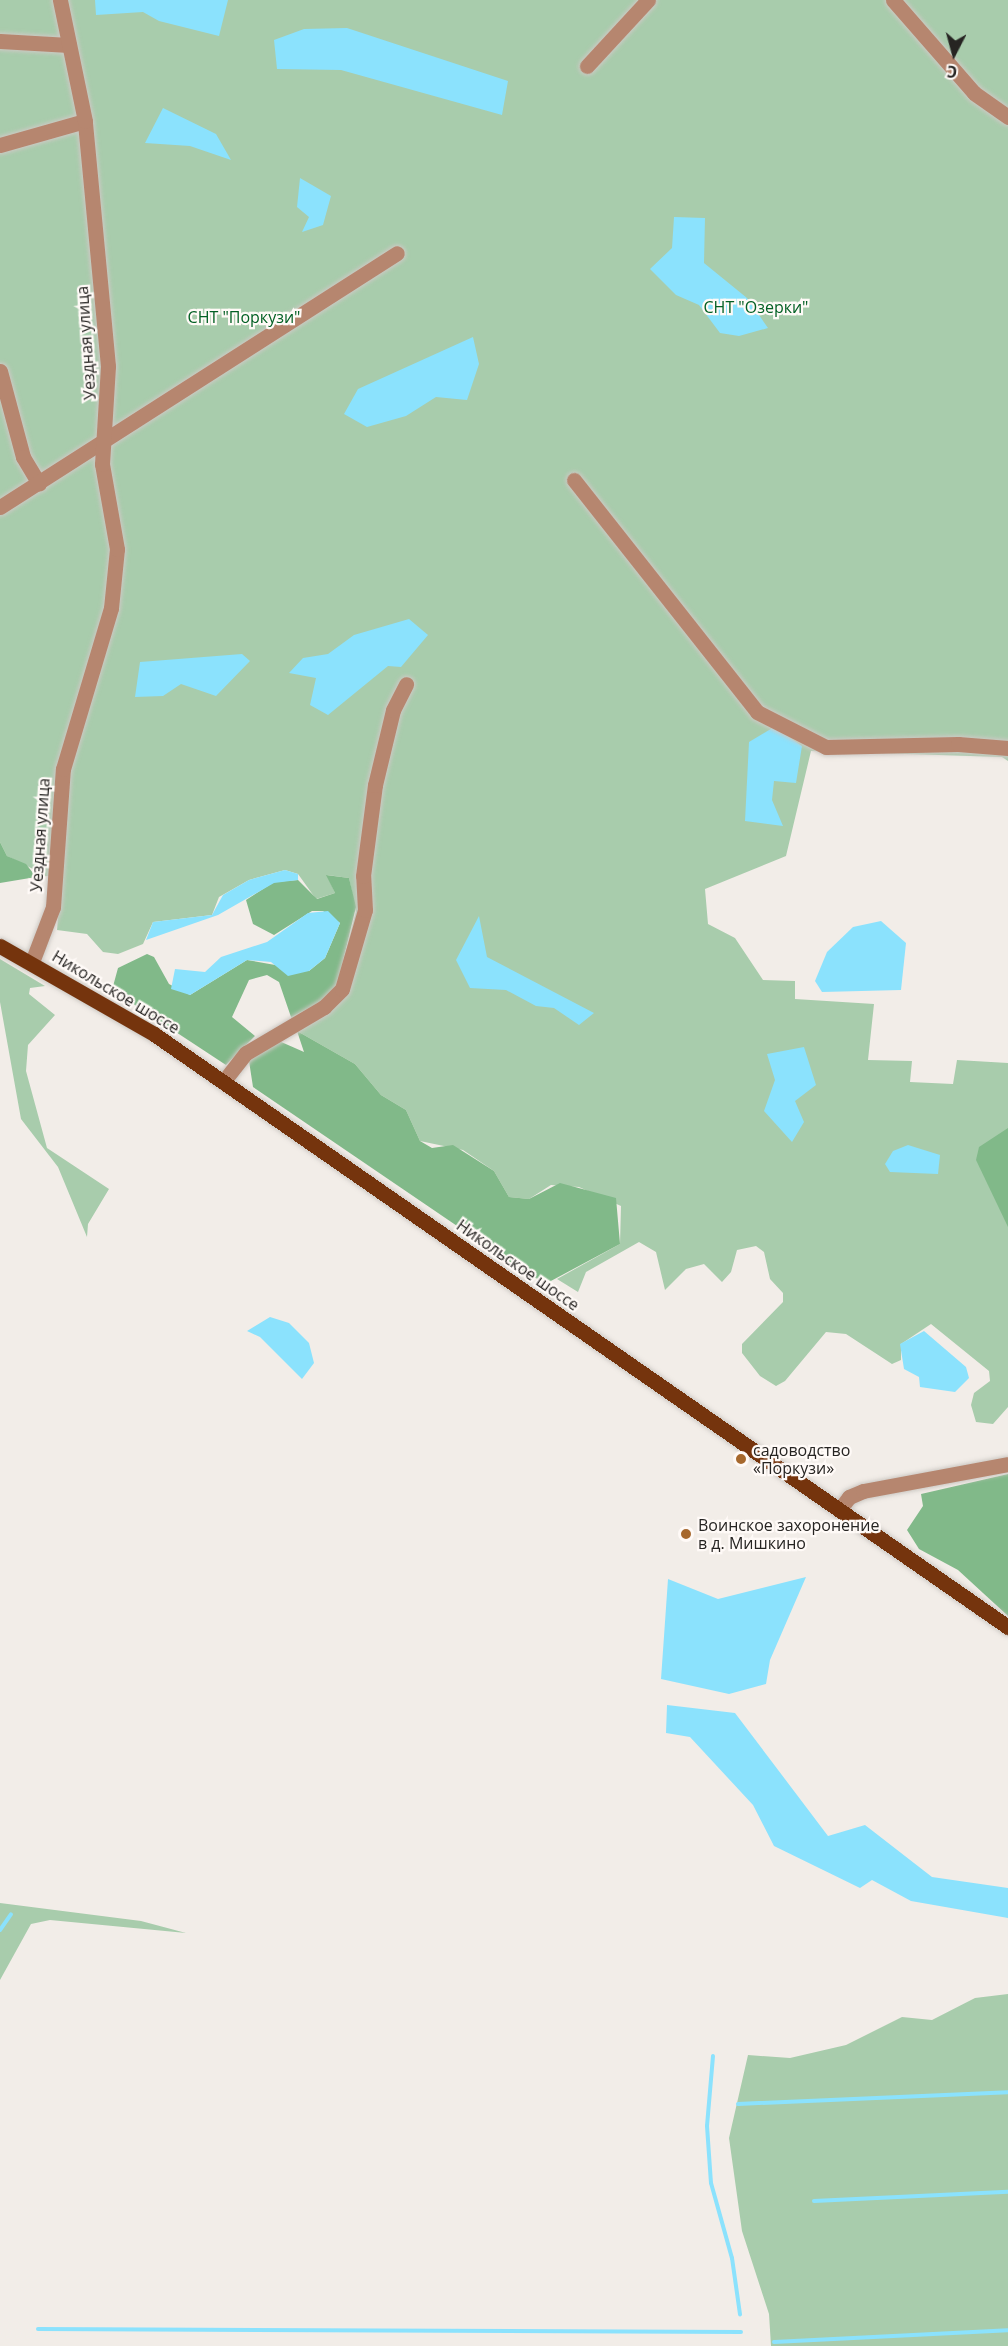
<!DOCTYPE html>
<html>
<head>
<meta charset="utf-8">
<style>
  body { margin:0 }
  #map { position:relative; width:1008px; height:2346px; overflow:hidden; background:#f2ede8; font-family:"Open Sans",sans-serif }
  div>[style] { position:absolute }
  .green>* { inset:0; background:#a8ccac }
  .forest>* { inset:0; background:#81b989 }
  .water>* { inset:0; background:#8be2fd }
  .stream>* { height:4px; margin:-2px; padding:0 2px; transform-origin:2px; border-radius:2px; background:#8be2fd }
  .roads { filter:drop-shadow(0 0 2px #cdc9c4) drop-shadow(0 0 2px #cdc9c4) }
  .minor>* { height:15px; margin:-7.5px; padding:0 7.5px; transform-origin:7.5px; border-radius:7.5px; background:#b6866f }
  .major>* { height:15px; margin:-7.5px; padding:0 7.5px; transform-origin:7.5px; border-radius:7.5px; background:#75340d }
  .dots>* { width:16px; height:16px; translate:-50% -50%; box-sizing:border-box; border:3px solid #fffaf7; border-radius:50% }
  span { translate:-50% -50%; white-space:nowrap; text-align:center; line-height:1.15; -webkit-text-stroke:4.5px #fffaf7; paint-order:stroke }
  .park-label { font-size:16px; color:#036024 }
  .street-label { font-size:16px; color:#262422 }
  .poi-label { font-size:16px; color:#262422 }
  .left { translate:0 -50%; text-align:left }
  .north { position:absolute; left:924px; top:24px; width:60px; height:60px; -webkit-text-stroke:4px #fffaf7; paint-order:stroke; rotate:186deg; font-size:16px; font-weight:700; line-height:24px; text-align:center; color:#262422 }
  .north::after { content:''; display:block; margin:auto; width:21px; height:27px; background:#262422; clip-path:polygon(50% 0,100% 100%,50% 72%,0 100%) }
</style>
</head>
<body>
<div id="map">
  <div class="green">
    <i style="clip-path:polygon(0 0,1008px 0,1008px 761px,1002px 757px,811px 751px,786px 856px,705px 889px,708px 924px,735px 938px,763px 980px,795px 981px,795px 999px,874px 1004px,868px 1060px,912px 1061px,910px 1082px,953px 1084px,957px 1060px,1008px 1063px,1008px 1407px,993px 1424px,976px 1422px,971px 1405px,974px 1393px,990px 1381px,989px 1371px,931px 1324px,901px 1344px,901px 1360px,892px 1364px,846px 1334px,826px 1332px,785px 1381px,776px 1386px,760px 1376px,742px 1353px,742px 1344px,783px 1302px,783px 1293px,770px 1279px,764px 1252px,756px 1246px,737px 1250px,731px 1272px,722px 1282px,704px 1264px,686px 1269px,665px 1290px,656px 1252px,639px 1242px,586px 1272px,578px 1292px,557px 1279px,620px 1244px,621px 1206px,579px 1187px,551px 1185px,529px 1199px,509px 1197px,494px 1171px,463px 1150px,420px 1141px,406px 1110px,381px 1095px,355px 1064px,297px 1031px,291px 1017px,343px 962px,356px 912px,349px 878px,327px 875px,335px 893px,316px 899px,298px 874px,285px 870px,249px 880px,219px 897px,212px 915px,153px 922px,143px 944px,118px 954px,103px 952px,87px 934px,57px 930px,61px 875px,36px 877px,33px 869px,7px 856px,0 842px)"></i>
    <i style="clip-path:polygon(0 959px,45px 986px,30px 988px,29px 994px,55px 1015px,28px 1045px,26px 1071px,47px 1148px,109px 1189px,88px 1224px,87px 1237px,58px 1167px,21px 1119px,0 1002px)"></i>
    <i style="clip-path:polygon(0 1903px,141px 1921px,186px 1933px,50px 1920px,31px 1924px,0 1980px)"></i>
    <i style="clip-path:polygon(1008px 1994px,1008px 2346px,771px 2346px,769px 2314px,742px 2231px,729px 2138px,748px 2055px,790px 2058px,846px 2045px,902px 2017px,932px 2020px,975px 1998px)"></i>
  </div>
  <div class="forest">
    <i style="clip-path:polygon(0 842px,7px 856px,26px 864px,36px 877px,0 883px)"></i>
    <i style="clip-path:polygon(326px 875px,349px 878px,356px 907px,337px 986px,323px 1001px,291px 1017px,279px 982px,267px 975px,249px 980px,232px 1017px,255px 1036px,226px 1065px,112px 990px,118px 968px,147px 954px,154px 957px,169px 984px,190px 995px,247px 960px,309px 971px,325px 958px,340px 923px,323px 911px,312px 911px,274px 935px,253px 924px,246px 900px,274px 882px,298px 880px,317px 899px,335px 893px)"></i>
    <i style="clip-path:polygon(297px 1031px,355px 1064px,381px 1095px,406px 1110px,420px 1141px,432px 1148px,453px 1145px,494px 1171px,509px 1197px,529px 1199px,560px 1183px,616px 1198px,620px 1244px,549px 1282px,532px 1277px,253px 1087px,249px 1061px,279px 1041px,304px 1052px)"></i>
    <i style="clip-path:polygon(1008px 1128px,1008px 1227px,976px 1160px,979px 1147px)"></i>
    <i style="clip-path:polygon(1008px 1474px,1008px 1616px,958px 1570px,919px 1549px,907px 1530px,923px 1506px,921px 1494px)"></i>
  </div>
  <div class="water">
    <i style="clip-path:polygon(95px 0,228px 0,219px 36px,159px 21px,143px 12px,96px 15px)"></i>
    <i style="clip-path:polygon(347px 28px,508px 81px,502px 115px,341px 70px,277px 69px,274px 40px,304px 29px)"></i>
    <i style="clip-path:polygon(163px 108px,216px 134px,231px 160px,190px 146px,145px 143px)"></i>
    <i style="clip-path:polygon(300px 178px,331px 196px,323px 225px,302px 232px,309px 217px,297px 207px)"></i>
    <i style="clip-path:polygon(674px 217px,705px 218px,704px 263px,747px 298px,768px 328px,739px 336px,720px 333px,699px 305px,676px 295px,650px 269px,672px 248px)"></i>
    <i style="clip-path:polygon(473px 337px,479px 364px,467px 400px,436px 397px,406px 416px,367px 427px,344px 414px,358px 389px)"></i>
    <i style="clip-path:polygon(409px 619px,428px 635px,401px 667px,388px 666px,328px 715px,310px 705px,316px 678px,289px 673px,303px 658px,328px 654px,354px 635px)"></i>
    <i style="clip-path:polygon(242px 654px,250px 661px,216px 696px,181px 684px,163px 696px,135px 697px,140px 662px)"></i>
    <i style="clip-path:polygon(774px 727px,802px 746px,796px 783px,774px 781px,772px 800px,783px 826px,745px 821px,749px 742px)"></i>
    <i style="clip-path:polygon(285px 870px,298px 874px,298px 880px,274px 883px,218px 915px,146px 940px,153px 922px,212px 915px,223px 895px,249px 880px)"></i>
    <i style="clip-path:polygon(328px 911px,340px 923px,325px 958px,309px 971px,288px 976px,271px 962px,247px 960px,190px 995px,171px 989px,175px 969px,205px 972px,221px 957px,267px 942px,308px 913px)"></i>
    <i style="clip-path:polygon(479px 916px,487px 957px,594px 1013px,579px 1025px,554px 1008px,536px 1006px,506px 990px,470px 988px,456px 960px)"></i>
    <i style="clip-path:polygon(881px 921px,906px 943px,901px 990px,822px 992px,815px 981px,827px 952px,853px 927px)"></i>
    <i style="clip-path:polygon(804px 1047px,816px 1085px,795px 1101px,804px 1122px,792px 1142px,764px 1111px,775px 1080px,767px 1054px)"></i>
    <i style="clip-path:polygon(908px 1145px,940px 1155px,938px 1174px,890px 1172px,885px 1164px,893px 1151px)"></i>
    <i style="clip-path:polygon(270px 1317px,289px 1323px,309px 1343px,314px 1363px,302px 1379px,260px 1337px,247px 1331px)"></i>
    <i style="clip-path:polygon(924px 1331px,966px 1367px,969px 1378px,955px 1392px,920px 1387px,919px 1377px,904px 1369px,900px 1344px)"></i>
    <i style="clip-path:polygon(806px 1577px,770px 1660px,766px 1684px,729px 1694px,661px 1679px,668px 1579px,718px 1599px)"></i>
    <i style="clip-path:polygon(667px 1705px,735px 1713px,828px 1836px,865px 1825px,932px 1877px,1008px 1888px,1008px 1918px,911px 1901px,872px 1880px,860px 1888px,774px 1846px,753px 1805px,690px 1737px,666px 1733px)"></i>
  </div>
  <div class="stream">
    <i style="left:0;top:1930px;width:19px;rotate:-55deg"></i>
    <i style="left:713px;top:2056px;width:70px;rotate:94.9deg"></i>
    <i style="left:707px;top:2126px;width:57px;rotate:86deg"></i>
    <i style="left:711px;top:2183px;width:78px;rotate:74.4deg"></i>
    <i style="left:732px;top:2258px;width:57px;rotate:81.9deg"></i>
    <i style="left:738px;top:2104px;width:270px;rotate:-2.5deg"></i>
    <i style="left:814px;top:2201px;width:194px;rotate:-2.7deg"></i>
    <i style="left:38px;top:2329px;width:703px;rotate:0.24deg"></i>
    <i style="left:774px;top:2342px;width:234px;rotate:-2.9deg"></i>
  </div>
  <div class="roads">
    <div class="minor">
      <i style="left:893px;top:0;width:123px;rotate:48.9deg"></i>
      <i style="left:974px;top:93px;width:42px;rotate:35.2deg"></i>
      <i style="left:0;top:41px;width:69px;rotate:3.3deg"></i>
      <i style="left:587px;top:66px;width:90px;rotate:-47.3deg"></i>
      <i style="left:0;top:145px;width:88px;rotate:-15.8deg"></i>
      <i style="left:0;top:371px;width:89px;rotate:75deg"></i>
      <i style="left:23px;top:457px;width:31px;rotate:59deg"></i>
      <i style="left:574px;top:480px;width:295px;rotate:51.7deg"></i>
      <i style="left:757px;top:712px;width:77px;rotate:26.9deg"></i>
      <i style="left:826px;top:747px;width:132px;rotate:-1.3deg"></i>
      <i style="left:958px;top:744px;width:50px;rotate:4.6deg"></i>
      <i style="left:0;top:507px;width:471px;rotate:-32.6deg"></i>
      <i style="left:32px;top:962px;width:59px;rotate:-69.1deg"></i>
      <i style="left:53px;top:907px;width:138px;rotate:-85.9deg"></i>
      <i style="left:63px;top:769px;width:168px;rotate:-73.4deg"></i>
      <i style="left:111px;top:608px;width:59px;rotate:-84.2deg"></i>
      <i style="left:117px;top:549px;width:86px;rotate:-100deg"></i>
      <i style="left:102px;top:464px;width:98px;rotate:-86.5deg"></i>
      <i style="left:108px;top:366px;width:246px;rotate:-95.4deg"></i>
      <i style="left:85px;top:121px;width:124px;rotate:-101.7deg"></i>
      <i style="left:223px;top:1082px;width:37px;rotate:-52deg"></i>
      <i style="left:246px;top:1053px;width:91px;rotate:-30.5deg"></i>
      <i style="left:324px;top:1007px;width:25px;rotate:-45deg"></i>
      <i style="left:342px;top:989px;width:82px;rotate:-73.8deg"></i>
      <i style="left:365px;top:910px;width:34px;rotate:-93deg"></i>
      <i style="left:363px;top:876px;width:92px;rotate:-82.5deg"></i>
      <i style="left:375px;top:785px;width:77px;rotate:-76.5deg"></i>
      <i style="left:393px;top:710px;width:29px;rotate:-63deg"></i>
      <i style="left:840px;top:1509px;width:15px;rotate:-53deg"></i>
      <i style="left:849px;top:1497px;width:15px;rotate:-23deg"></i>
      <i style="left:863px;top:1491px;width:147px;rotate:-10.5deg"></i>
    </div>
    <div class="major">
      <i style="left:0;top:946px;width:177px;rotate:29.7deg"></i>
      <i style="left:154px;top:1034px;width:1040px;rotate:34.78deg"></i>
    </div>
  </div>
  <div class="dots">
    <i style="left:741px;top:1459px;background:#a6682d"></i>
    <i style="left:686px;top:1534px;background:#a6682d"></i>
  </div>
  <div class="park-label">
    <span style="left:756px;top:307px">СНТ "Озерки"</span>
    <span style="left:244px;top:317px">СНТ "Поркузи"</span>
  </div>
  <div class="street-label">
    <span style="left:86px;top:343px;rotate:-94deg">Уездная улица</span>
    <span style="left:40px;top:835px;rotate:-86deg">Уездная улица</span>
    <span style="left:116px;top:992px;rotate:31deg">Никольское шоссе</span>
    <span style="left:518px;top:1265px;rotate:35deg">Никольское шоссе</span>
  </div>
  <div class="poi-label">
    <span class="left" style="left:753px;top:1459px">садоводство<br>«Поркузи»</span>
    <span class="left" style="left:698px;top:1534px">Воинское захоронение<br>в д. Мишкино</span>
  </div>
  <div class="north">С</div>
</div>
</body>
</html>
